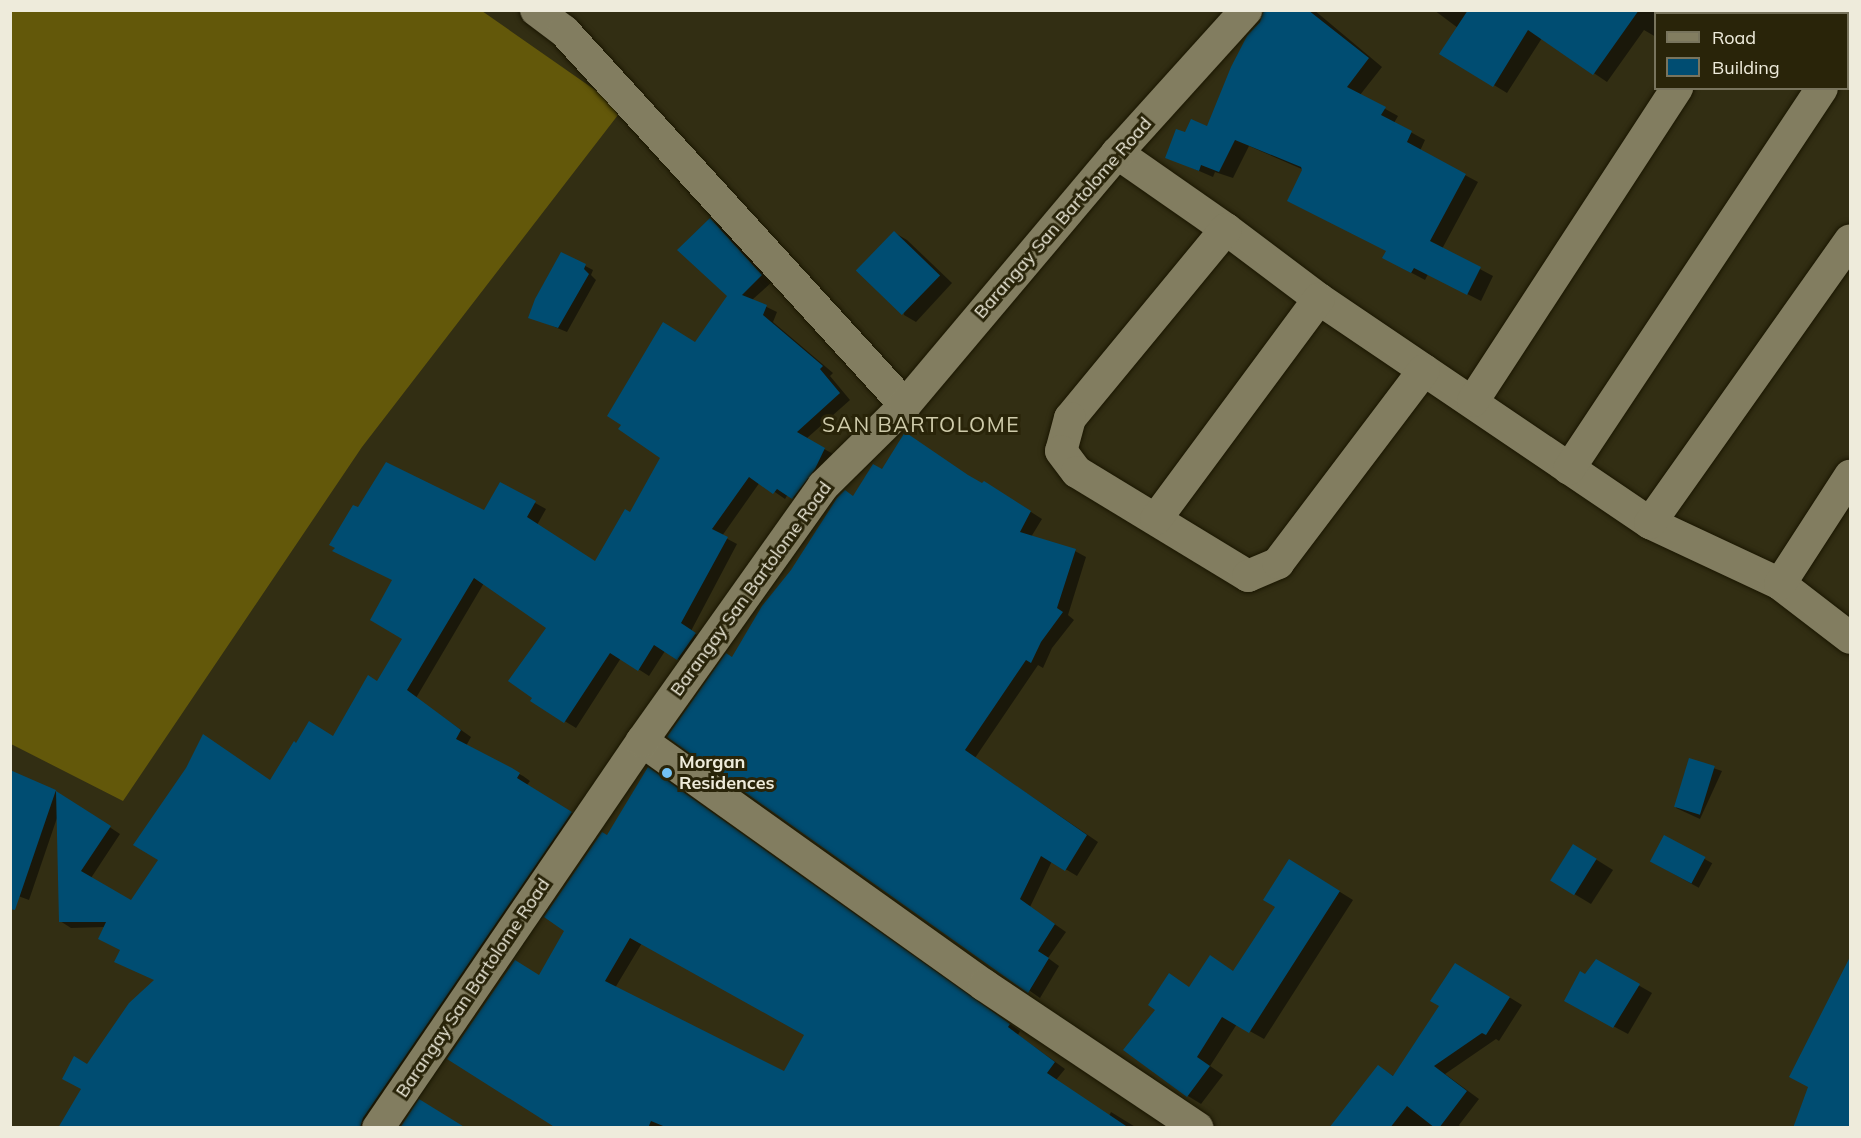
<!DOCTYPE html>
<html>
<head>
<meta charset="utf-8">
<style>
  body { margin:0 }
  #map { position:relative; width:1861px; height:1138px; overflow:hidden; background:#322e13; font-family:Mulish,sans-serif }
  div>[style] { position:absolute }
  .forest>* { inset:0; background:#63580a }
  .shadow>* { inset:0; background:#0007; transform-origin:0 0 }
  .building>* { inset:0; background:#004d72; transform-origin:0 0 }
  .roads { filter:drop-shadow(0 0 2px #1a1600) drop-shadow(0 0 2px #1a1600) }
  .minor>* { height:32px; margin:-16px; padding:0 16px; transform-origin:16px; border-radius:16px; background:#827d60 }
  .dots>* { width:16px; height:16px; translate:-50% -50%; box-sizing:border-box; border:3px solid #292409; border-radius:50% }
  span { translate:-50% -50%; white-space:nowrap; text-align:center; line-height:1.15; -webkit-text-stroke:6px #292409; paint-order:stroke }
  .street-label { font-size:18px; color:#eeebdb }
  .poi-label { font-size:18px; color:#eeebdb; font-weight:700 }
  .left { translate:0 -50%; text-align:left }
  .quarter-label { font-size:21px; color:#cfcbab; letter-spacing:1.5px }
  .frame { position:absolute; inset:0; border:12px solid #eeebdb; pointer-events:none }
  .legend { position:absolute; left:1654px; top:12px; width:195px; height:78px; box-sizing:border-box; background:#292409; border:2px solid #78745d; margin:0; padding:8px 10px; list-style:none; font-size:18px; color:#eeebdb }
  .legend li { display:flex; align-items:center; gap:12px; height:30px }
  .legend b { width:30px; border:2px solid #78745d }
</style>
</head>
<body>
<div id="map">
  <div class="forest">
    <i style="clip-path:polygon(10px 11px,482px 11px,608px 99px,618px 115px,362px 447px,123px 801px,11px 744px)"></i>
  </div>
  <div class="shadow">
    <i style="clip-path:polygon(1265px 10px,1314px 10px,1382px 67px,1360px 95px,1398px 116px,1394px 123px,1425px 140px,1420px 151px,1478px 182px,1442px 249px,1493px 276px,1481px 301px,1428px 274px,1425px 280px,1397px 265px,1388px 251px,1304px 170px,1249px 146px,1233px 178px,1215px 172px,1213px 177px,1167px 157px,1186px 134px,1208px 128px,1248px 37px,1265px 15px)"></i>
    <i style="clip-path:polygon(1434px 10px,1679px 10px,1677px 14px,1656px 14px,1656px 37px,1644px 30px,1607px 82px,1542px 38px,1507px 93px,1441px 53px,1458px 28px)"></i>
    <i style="clip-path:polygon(711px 220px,721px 226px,772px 282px,752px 300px,777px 312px,773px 322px,833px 373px,830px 376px,850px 400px,806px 439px,835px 455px,803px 504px,788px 494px,785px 499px,760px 482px,722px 536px,737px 544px,691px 631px,706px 641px,688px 665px,665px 651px,649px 676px,621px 658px,576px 728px,532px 701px,548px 627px,484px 583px,416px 698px,471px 737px,466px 746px,523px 776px,530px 781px,527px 785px,581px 819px,372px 1128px,69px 1128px,83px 1089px,88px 1066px,156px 981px,121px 951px,105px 927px,71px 928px,60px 921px,58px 815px,29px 900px,10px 893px,55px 791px,120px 834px,91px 878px,132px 902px,271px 781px,296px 745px,334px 738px,378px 683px,404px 638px,394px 580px,358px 509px,485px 512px,501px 484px,546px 509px,537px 525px,596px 563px,631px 514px,662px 457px,696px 344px,729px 296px)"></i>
    <i style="clip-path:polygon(895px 233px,907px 240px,952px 283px,916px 322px,904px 315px)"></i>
    <i style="clip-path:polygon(562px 254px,593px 270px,591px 275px,596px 280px,567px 332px,530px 317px)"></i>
    <i style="clip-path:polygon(882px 471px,975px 481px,995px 489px,1042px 519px,1031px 537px,1075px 551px,1086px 557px,1068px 615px,1074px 620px,1052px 648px,1043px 668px,1038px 665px,975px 758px,1098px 842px,1077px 876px,1052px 861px,1030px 907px,1066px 932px,1048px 958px,1059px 966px,1040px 998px,669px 736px,733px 659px,854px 497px)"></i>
    <i style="clip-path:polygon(1689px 760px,1722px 771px,1700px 819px,1676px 808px)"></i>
    <i style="clip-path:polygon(evenodd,659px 775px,1020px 1031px,1018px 1035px,1065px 1069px,1056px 1080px,1109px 1116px,1111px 1112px,1137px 1128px,559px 1128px,540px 977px,566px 930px,607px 836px,659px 775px,642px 943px,806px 1034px,785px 1073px,615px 988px,642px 943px)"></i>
    <i style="left:1665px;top:837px;width:54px;height:28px;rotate:29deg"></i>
    <i style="clip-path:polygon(1589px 855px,1613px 870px,1591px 904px,1551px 880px)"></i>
    <i style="clip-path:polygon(1303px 869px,1353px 900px,1264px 1039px,1237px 1024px,1210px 1066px,1223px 1075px,1201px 1104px,1188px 1096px,1190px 988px,1234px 972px)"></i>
    <i style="clip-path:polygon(1596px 961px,1652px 993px,1628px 1034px,1579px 1008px,1586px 976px)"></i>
    <i style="clip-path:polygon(1468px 972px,1522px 1005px,1499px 1041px,1496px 1039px,1445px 1074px,1479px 1099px,1459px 1125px,1461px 1128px,1331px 1128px,1379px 1067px,1395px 1077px)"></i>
  </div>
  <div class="building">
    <i style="clip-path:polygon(1264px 10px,1308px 10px,1369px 58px,1347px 87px,1386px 107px,1381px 115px,1412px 131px,1407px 142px,1466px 174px,1430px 241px,1481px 267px,1467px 295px,1414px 268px,1411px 273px,1382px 258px,1386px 251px,1287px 201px,1302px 170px,1301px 167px,1235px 140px,1219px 172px,1201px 165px,1199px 171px,1165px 158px,1176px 129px,1185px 132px,1191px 119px,1207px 126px,1231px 67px,1247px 36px,1260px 22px)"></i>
    <i style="clip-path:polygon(1468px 10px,1639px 10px,1593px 75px,1528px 30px,1493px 87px,1439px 54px)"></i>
    <i style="clip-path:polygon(710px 218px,762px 275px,742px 295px,767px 305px,763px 315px,823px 366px,820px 369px,840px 393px,797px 432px,825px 448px,815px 469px,792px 499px,777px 489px,773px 494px,749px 477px,712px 529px,728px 537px,681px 623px,696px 633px,677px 660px,654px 645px,638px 671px,610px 653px,564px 723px,530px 701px,532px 698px,508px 681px,546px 628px,474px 578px,407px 690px,461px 730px,456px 739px,512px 768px,520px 773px,517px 778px,572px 812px,363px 1118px,360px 1128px,58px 1128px,81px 1089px,62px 1079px,74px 1056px,87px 1064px,129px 1003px,154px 980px,114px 962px,120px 950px,98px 939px,106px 922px,59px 922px,56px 791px,111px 826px,81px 871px,131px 900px,158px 860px,133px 845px,186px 768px,203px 734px,270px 780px,294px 741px,296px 743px,309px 721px,333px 736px,368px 675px,377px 681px,402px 639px,370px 620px,392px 580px,332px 551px,335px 548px,329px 545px,353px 505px,358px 507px,386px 462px,484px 510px,500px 482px,536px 501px,527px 517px,595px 561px,625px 509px,630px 512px,660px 458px,618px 429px,621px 425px,607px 416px,663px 322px,695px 342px,727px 296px,677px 250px)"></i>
    <i style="left:894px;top:231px;width:64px;height:55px;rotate:44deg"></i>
    <i style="clip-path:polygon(561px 252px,586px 264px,584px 269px,589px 274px,558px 328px,528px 318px,535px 299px)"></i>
    <i style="clip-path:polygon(905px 432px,968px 475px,982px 483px,984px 481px,1031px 511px,1020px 532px,1076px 549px,1057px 608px,1063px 612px,1041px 642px,1031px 663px,1026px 660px,965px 750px,1087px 835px,1065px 871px,1041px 856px,1020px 899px,1055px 924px,1038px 951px,1049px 958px,1028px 993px,667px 737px,726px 653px,732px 657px,762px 606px,791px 570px,837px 498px,845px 490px,853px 496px,873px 464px,882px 469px)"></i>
    <i style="left:1689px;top:758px;width:27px;height:51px;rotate:17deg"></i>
    <i style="clip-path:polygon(evenodd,648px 767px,1010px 1024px,1008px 1027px,1055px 1062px,1047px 1073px,1129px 1128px,668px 1128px,651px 1121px,648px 1128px,556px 1128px,447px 1059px,515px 960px,539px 975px,564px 931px,544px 917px,602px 832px,607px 835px,648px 767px,630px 938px,804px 1035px,784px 1071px,605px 981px,630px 938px)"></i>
    <i style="clip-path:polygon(10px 770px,56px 790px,15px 910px,10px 909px)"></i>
    <i style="left:1664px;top:835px;width:47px;height:30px;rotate:28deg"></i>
    <i style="left:1573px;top:844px;width:28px;height:43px;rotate:32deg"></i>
    <i style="clip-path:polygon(1289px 859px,1340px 891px,1249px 1033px,1222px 1017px,1197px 1057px,1210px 1066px,1187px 1097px,1123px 1050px,1155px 1010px,1148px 1005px,1169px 973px,1189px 987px,1210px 955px,1233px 971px,1275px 907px,1263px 900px)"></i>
    <i style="clip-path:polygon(1851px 955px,1851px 1128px,1793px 1128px,1808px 1087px,1789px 1077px)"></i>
    <i style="clip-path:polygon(1596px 959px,1640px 984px,1613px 1028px,1564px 1001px,1580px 971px,1585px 974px)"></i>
    <i style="clip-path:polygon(1455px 963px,1510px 997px,1486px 1035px,1482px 1033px,1434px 1066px,1467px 1091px,1439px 1128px,1435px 1128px,1407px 1106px,1390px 1128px,1329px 1128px,1378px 1065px,1393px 1076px,1439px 1006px,1430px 1001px)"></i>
    <i style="clip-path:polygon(419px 1099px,466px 1128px,400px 1128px)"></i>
  </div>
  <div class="roads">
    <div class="minor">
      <i style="left:536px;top:10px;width:35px;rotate:37deg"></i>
      <i style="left:564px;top:31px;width:506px;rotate:47.64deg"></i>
      <i style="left:1725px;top:14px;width:4px;rotate:-63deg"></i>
      <i style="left:1848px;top:50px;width:5px;rotate:-68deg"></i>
      <i style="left:1117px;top:153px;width:133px;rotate:34.9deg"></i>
      <i style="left:1226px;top:229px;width:116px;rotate:37deg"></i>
      <i style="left:1319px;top:299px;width:400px;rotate:34.1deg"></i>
      <i style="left:1650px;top:523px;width:144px;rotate:25.1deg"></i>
      <i style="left:1780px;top:584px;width:88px;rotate:37.6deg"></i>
      <i style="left:1226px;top:229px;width:245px;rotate:129.5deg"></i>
      <i style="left:1070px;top:418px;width:34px;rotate:105deg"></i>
      <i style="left:1061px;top:451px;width:26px;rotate:53deg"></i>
      <i style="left:1077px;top:472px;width:200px;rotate:31.3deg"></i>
      <i style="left:1248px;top:576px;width:33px;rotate:-23deg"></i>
      <i style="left:1278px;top:563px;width:242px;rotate:-52.9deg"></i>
      <i style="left:1473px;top:401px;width:374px;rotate:-56.9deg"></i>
      <i style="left:1569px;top:469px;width:457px;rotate:-56.4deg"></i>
      <i style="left:1156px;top:519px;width:274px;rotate:-53.5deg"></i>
      <i style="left:1650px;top:523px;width:346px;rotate:-54.7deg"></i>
      <i style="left:1780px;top:584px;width:129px;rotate:-57.1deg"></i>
      <i style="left:642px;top:741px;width:420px;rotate:35.5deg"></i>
      <i style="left:984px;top:985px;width:257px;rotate:33.8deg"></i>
      <i style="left:378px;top:1128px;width:468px;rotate:-55.7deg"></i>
      <i style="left:642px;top:741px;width:313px;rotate:-54.6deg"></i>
      <i style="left:823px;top:486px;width:115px;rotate:-44.6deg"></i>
      <i style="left:905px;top:405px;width:329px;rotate:-49.9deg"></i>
      <i style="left:1117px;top:153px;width:193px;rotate:-47.9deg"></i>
    </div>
  </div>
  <div class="dots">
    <i style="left:667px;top:773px;background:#72c1f5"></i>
  </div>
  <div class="street-label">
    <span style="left:1063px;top:218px;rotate:-49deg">Barangay San Bartolome Road</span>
    <span style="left:751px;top:589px;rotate:-54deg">Barangay San Bartolome Road</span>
    <span style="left:473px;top:988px;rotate:-56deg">Barangay San Bartolome Road</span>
  </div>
  <div class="poi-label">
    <span class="left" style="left:679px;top:773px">Morgan<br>Residences</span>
  </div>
  <div class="quarter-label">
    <span style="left:921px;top:424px">SAN BARTOLOME</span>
  </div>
  <div class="frame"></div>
  <ul class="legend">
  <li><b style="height:8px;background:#827d60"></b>Road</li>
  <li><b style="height:16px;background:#004d72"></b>Building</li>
  </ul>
</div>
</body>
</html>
